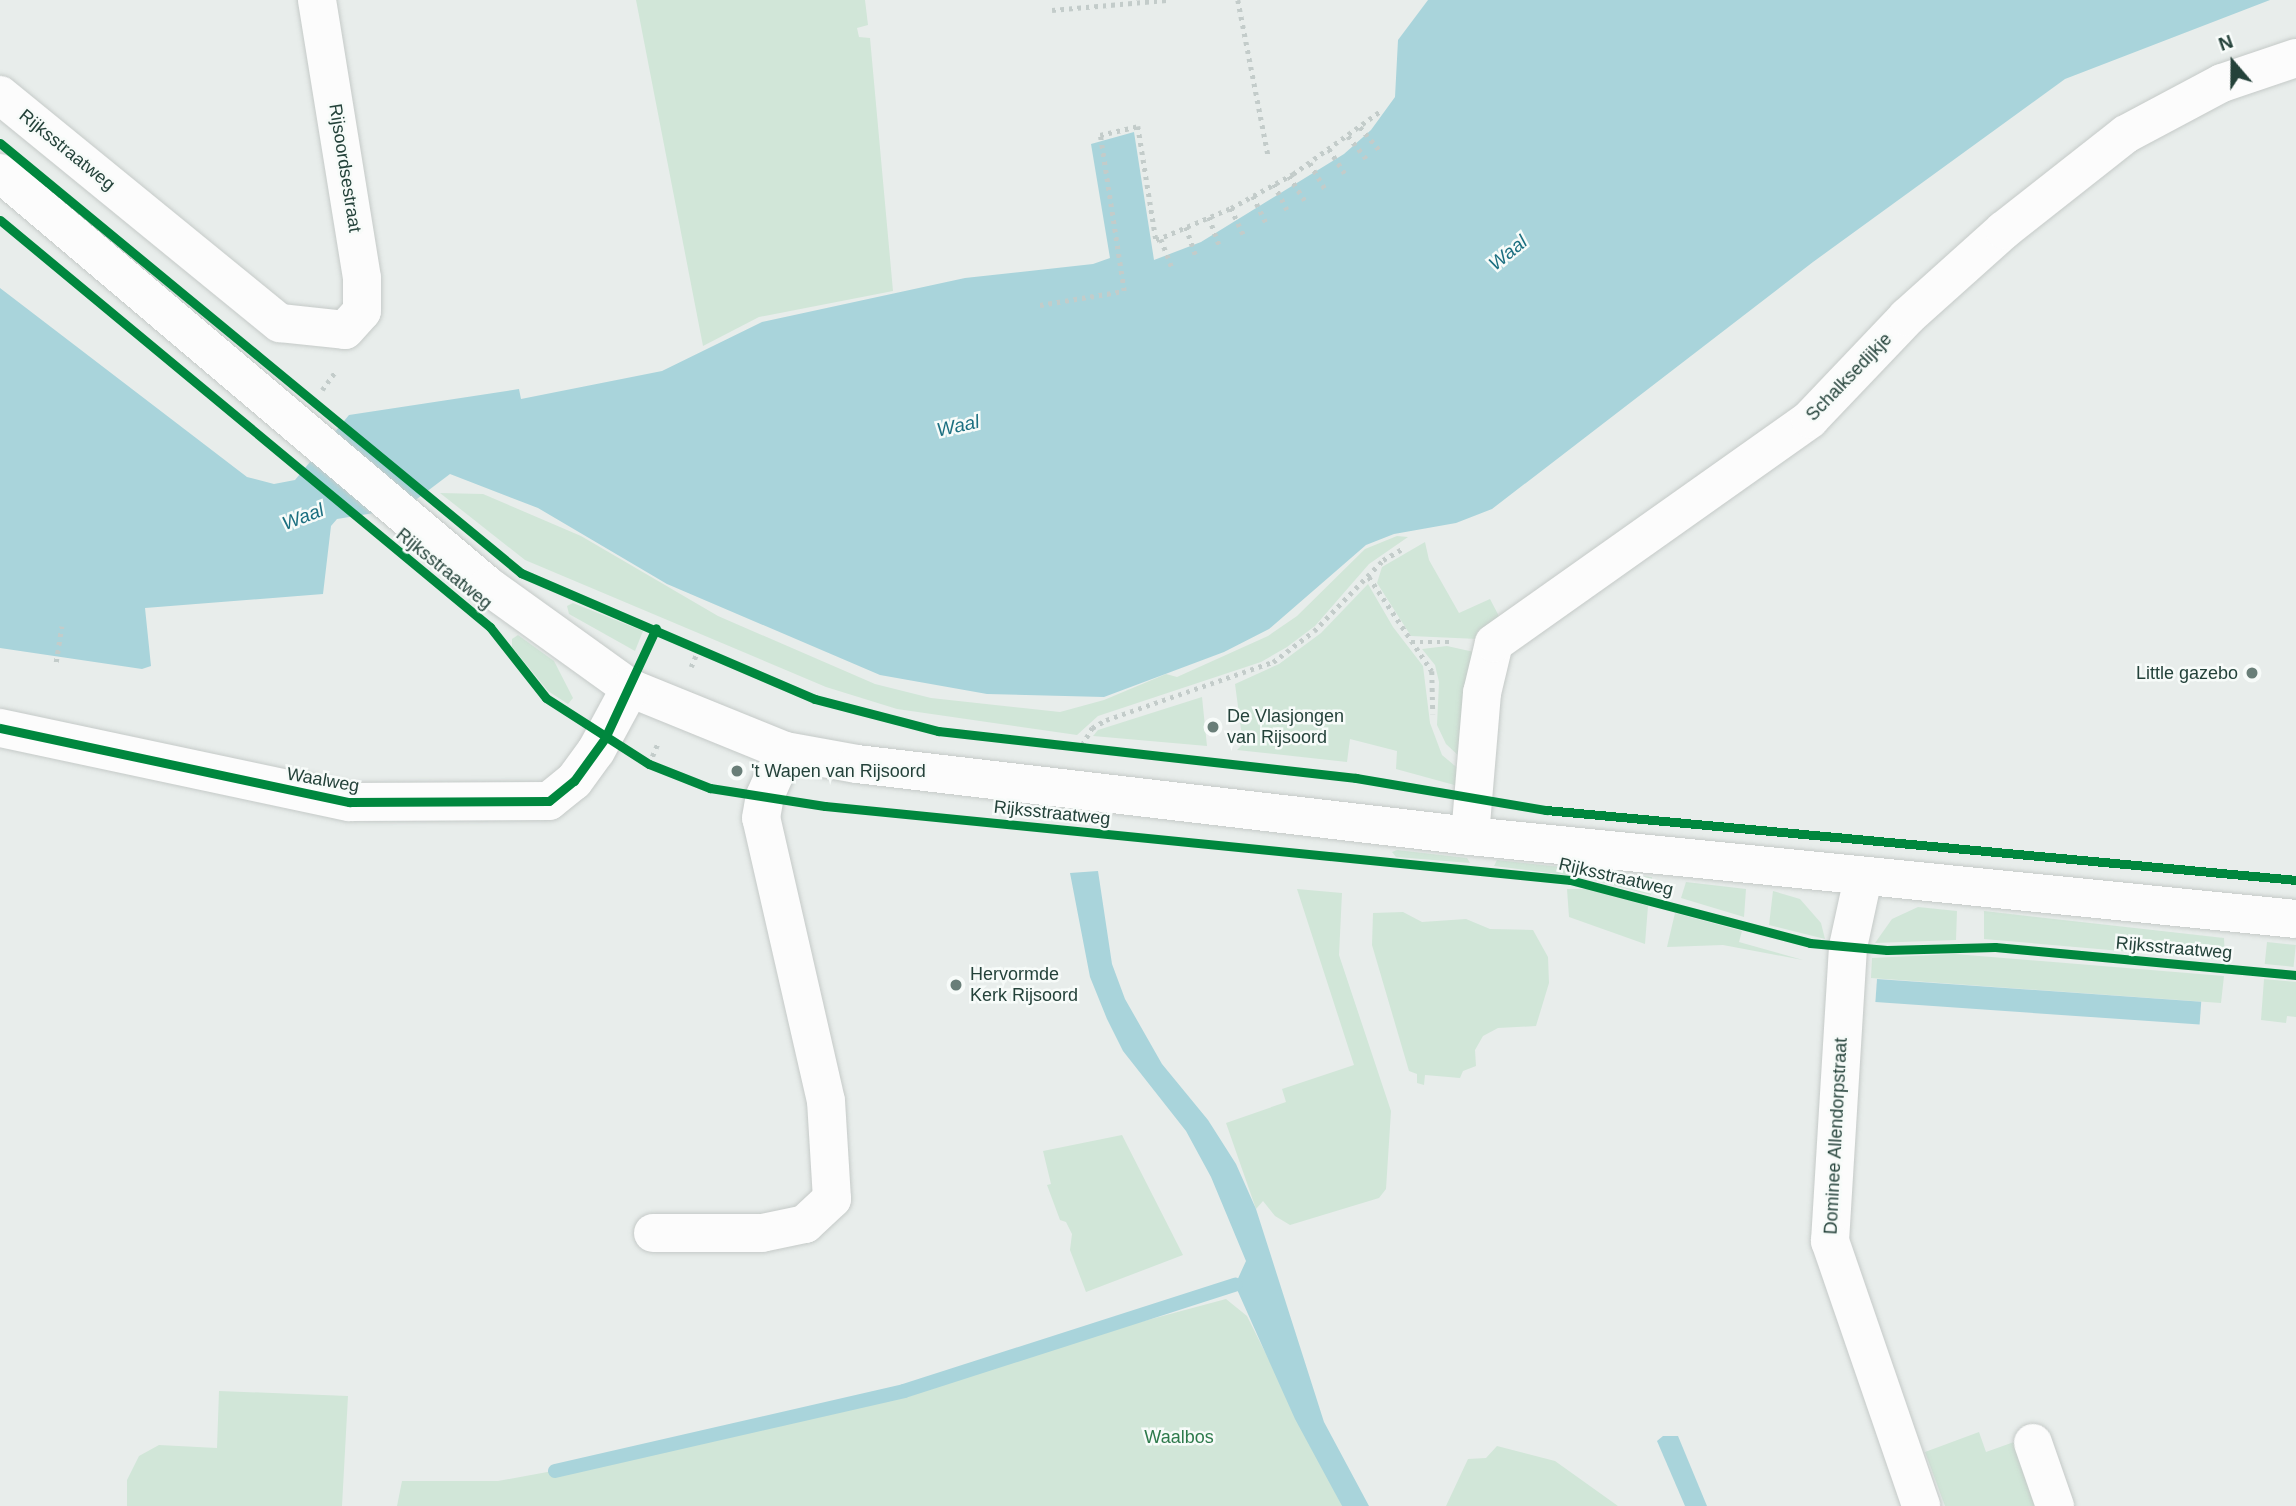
<!DOCTYPE html>
<html>
<head>
<meta charset="utf-8">
<style>
  body { margin:0 }
  #map { position:relative; width:2296px; height:1506px; overflow:hidden; background:#e8edeb; font-family:Helvetica,sans-serif }
  div>[style] { position:absolute }
  .green>* { inset:0; background:#d1e6d8; transform-origin:0 0 }
  .water>* { inset:0; background:#a9d4db; transform-origin:0 0 }
  .stream>* { height:14px; margin:-7px; padding:0 7px; transform-origin:7px; border-radius:7px; background:#a9d4db }
  .path>* { height:4.5px; margin-top:-2.25px; transform-origin:0; background:repeating-linear-gradient(90deg,#c3ccca 0 3.5px,transparent 0 8.5px) }
  .roads { filter:drop-shadow(0 0 2px #c5cac8) drop-shadow(0 0 2px #c5cac8) }
  .minor>* { height:38px; margin:-19px; padding:0 19px; transform-origin:19px; border-radius:19px; background:#fcfcfc }
  .cycleway>* { height:9px; margin:-4.5px; padding:0 4.5px; transform-origin:4.5px; border-radius:4.5px; background:#00873e }
  .dots>* { width:19px; height:19px; translate:-50% -50%; box-sizing:border-box; border:4px solid #f7fbf9; border-radius:50% }
  span { translate:-50% -50%; white-space:nowrap; text-align:center; line-height:1.15; -webkit-text-stroke:5px #f7fbf9; paint-order:stroke }
  .street-label { font-size:18px; color:#24423a }
  .poi-label { font-size:18px; color:#24423a }
  .right { translate:-100% -50%; text-align:right }
  .left { translate:0 -50%; text-align:left }
  .park-label { font-size:18px; color:#2d7a4b }
  .water-label { font-size:19px; color:#1c6f80; font-style:italic }
  .north { position:absolute; left:2198px; top:28px; width:70px; height:70px; -webkit-text-stroke:5px #f7fbf9; paint-order:stroke; rotate:340deg; font-size:19px; font-weight:700; line-height:28px; text-align:center; color:#24423a }
  .north::after { content:''; display:block; margin:auto; width:24px; height:32px; background:#24423a; clip-path:polygon(50% 0,100% 100%,50% 72%,0 100%) }
</style>
</head>
<body>
<div id="map">
  <div class="green">
    <i style="clip-path:polygon(636px 0,865px 0,868px 25px,857px 28px,859px 37px,870px 38px,893px 291px,759px 317px,703px 346px)"></i>
    <i style="clip-path:polygon(440px 493px,483px 494px,581px 536px,718px 616px,875px 684px,931px 698px,1060px 712px,1104px 700px,1166px 674px,1177px 677px,1268px 636px,1297px 616px,1365px 549px,1397px 536px,1408px 537px,1369px 564px,1315px 626px,1287px 647px,1261px 662px,1098px 716px,1077px 735px,897px 709px,826px 687px,525px 560px)"></i>
    <i style="clip-path:polygon(1425px 542px,1429px 560px,1459px 613px,1490px 599px,1502px 622px,1478px 639px,1411px 636px,1377px 583px,1382px 567px)"></i>
    <i style="clip-path:polygon(1368px 584px,1393px 627px,1423px 666px,1430px 723px,1442px 755px,1460px 770px,1458px 786px,1396px 769px,1397px 751px,1350px 739px,1347px 762px,1237px 750px,1243px 744px,1235px 684px,1279px 664px,1321px 633px)"></i>
    <i style="clip-path:polygon(573px 603px,643px 631px,635px 651px,569px 614px,567px 606px)"></i>
    <i style="clip-path:polygon(518px 635px,554px 661px,573px 698px,568px 704px,548px 691px,512px 647px,512px 639px)"></i>
    <i style="clip-path:polygon(1447px 646px,1474px 652px,1460px 757px,1446px 744px,1437px 725px,1439px 682px,1435px 665px,1422px 649px)"></i>
    <i style="clip-path:polygon(1202px 697px,1207px 746px,1093px 736px,1098px 730px)"></i>
    <i style="clip-path:polygon(1397px 850px,1467px 858px,1470px 863px,1396px 857px,1392px 852px)"></i>
    <i style="clip-path:polygon(1497px 860px,1652px 877px,1651px 895px,1582px 877px,1494px 866px)"></i>
    <i style="clip-path:polygon(1686px 882px,1746px 889px,1744px 917px,1681px 898px)"></i>
    <i style="clip-path:polygon(1297px 889px,1342px 893px,1339px 955px,1391px 1111px,1386px 1189px,1379px 1198px,1290px 1225px,1275px 1216px,1263px 1201px,1256px 1209px,1226px 1123px,1286px 1102px,1282px 1089px,1354px 1065px)"></i>
    <i style="clip-path:polygon(1567px 889px,1593px 889px,1648px 906px,1645px 944px,1569px 917px)"></i>
    <i style="clip-path:polygon(1773px 891px,1800px 899px,1821px 923px,1825px 939px,1769px 925px)"></i>
    <i style="clip-path:polygon(1918px 907px,1957px 911px,1956px 940px,1875px 943px,1892px 919px)"></i>
    <i style="clip-path:polygon(1984px 911px,2224px 938px,2225px 960px,1984px 939px)"></i>
    <i style="clip-path:polygon(1403px 912px,1422px 922px,1466px 919px,1490px 929px,1533px 930px,1548px 957px,1549px 983px,1536px 1026px,1498px 1028px,1483px 1036px,1475px 1050px,1476px 1066px,1463px 1071px,1460px 1078px,1425px 1075px,1424px 1085px,1417px 1083px,1417px 1074px,1409px 1071px,1372px 945px,1373px 913px)"></i>
    <i style="clip-path:polygon(1675px 913px,1742px 931px,1739px 942px,1803px 960px,1723px 945px,1667px 947px)"></i>
    <i style="left:2267px;top:942px;width:29px;height:22px;rotate:6deg"></i>
    <i style="clip-path:polygon(1955px 954px,2224px 976px,2221px 1003px,1871px 978px,1872px 958px)"></i>
    <i style="clip-path:polygon(2264px 979px,2296px 982px,2296px 1017px,2287px 1016px,2286px 1023px,2261px 1020px)"></i>
    <i style="clip-path:polygon(1122px 1135px,1183px 1255px,1086px 1292px,1070px 1250px,1072px 1234px,1066px 1222px,1060px 1220px,1047px 1185px,1051px 1184px,1043px 1151px)"></i>
    <i style="clip-path:polygon(1226px 1299px,1247px 1316px,1342px 1506px,397px 1506px,402px 1481px,498px 1481px,656px 1452px)"></i>
    <i style="clip-path:polygon(219px 1391px,348px 1396px,342px 1506px,127px 1506px,127px 1480px,139px 1456px,159px 1445px,217px 1448px)"></i>
    <i style="clip-path:polygon(1979px 1432px,1986px 1452px,2014px 1442px,2037px 1506px,1945px 1506px,1925px 1452px)"></i>
    <i style="clip-path:polygon(1497px 1446px,1555px 1461px,1618px 1506px,1446px 1506px,1468px 1459px,1486px 1458px)"></i>
  </div>
  <div class="water">
    <i style="clip-path:polygon(1428px 0,2270px 0,2065px 79px,1813px 262px,1492px 509px,1456px 523px,1394px 534px,1366px 545px,1269px 629px,1224px 652px,1104px 697px,987px 694px,880px 675px,667px 584px,538px 508px,450px 474px,405px 508px,337px 519px,331px 526px,323px 594px,145px 608px,151px 666px,142px 669px,0 648px,0 288px,247px 477px,274px 484px,295px 480px,349px 415px,519px 389px,521px 399px,662px 371px,762px 322px,965px 278px,1093px 264px,1110px 258px,1091px 144px,1134px 132px,1154px 260px,1201px 242px,1344px 154px,1371px 130px,1395px 97px,1398px 40px)"></i>
    <i style="clip-path:polygon(1098px 871px,1112px 964px,1125px 999px,1162px 1064px,1208px 1120px,1236px 1164px,1256px 1209px,1324px 1422px,1369px 1506px,1342px 1506px,1295px 1419px,1235px 1285px,1246px 1261px,1211px 1177px,1186px 1131px,1123px 1051px,1107px 1019px,1090px 977px,1070px 873px)"></i>
    <i style="left:1877px;top:979px;width:325px;height:23px;rotate:4deg"></i>
    <i style="clip-path:polygon(1663px 1436px,1678px 1436px,1707px 1506px,1685px 1506px,1657px 1441px)"></i>
  </div>
  <div class="stream">
    <i style="left:555px;top:1471px;width:358px;rotate:-12.9deg"></i>
    <i style="left:904px;top:1391px;width:348px;rotate:-17.8deg"></i>
  </div>
  <div class="path">
    <i style="left:1238px;top:0;width:157px;rotate:79deg"></i>
    <i style="left:1052px;top:10px;width:115px;rotate:-5deg"></i>
    <i style="left:1360px;top:127px;width:30px;rotate:50deg"></i>
    <i style="left:1348px;top:136px;width:32px;rotate:51deg"></i>
    <i style="left:1329px;top:149px;width:31px;rotate:57deg"></i>
    <i style="left:1310px;top:163px;width:30px;rotate:60deg"></i>
    <i style="left:1289px;top:176px;width:31px;rotate:57deg"></i>
    <i style="left:1274px;top:184px;width:33px;rotate:63deg"></i>
    <i style="left:1253px;top:196px;width:32px;rotate:64deg"></i>
    <i style="left:1231px;top:208px;width:31px;rotate:65deg"></i>
    <i style="left:1209px;top:217px;width:32px;rotate:70deg"></i>
    <i style="left:1186px;top:227px;width:34px;rotate:71deg"></i>
    <i style="left:1161px;top:239px;width:31px;rotate:69deg"></i>
    <i style="left:1040px;top:305px;width:85px;rotate:-9.5deg"></i>
    <i style="left:1124px;top:291px;width:158px;rotate:-98.7deg"></i>
    <i style="left:1100px;top:135px;width:39px;rotate:-13deg"></i>
    <i style="left:1138px;top:126px;width:115px;rotate:81deg"></i>
    <i style="left:1156px;top:240px;width:82px;rotate:-23.1deg"></i>
    <i style="left:1231px;top:208px;width:71px;rotate:-28.7deg"></i>
    <i style="left:1293px;top:174px;width:106px;rotate:-35.8deg"></i>
    <i style="left:322px;top:390px;width:22px;rotate:-54deg"></i>
    <i style="left:1369px;top:577px;width:113px;rotate:56.2deg"></i>
    <i style="left:1432px;top:671px;width:43px;rotate:88.7deg"></i>
    <i style="left:1411px;top:642px;width:40px"></i>
    <i style="left:56px;top:662px;width:36px;rotate:-81deg"></i>
    <i style="left:691px;top:667px;width:21px;rotate:-67deg"></i>
    <i style="left:1082px;top:745px;width:20px;rotate:-60deg"></i>
    <i style="left:1092px;top:728px;width:16px;rotate:-30deg"></i>
    <i style="left:1106px;top:720px;width:177px;rotate:-19.2deg"></i>
    <i style="left:1273px;top:662px;width:51px;rotate:-37.1deg"></i>
    <i style="left:1314px;top:631px;width:99px;rotate:-45.8deg"></i>
    <i style="left:1383px;top:560px;width:24px;rotate:-30deg"></i>
    <i style="left:649px;top:764px;width:21px;rotate:-67deg"></i>
  </div>
  <div class="roads">
    <div class="minor">
      <i style="left:0;top:95px;width:361px;rotate:39.2deg"></i>
      <i style="left:280px;top:323px;width:65px;rotate:6.1deg"></i>
      <i style="left:345px;top:330px;width:25px;rotate:-48deg"></i>
      <i style="left:362px;top:311px;width:33px;rotate:-90deg"></i>
      <i style="left:362px;top:278px;width:282px;rotate:-99.2deg"></i>
      <i style="left:0;top:173px;width:639px;rotate:40.24deg"></i>
      <i style="left:488px;top:586px;width:175px;rotate:35.7deg"></i>
      <i style="left:630px;top:688px;width:167px;rotate:22.1deg"></i>
      <i style="left:785px;top:751px;width:73px;rotate:10.2deg"></i>
      <i style="left:857px;top:764px;width:617px;rotate:6.7deg"></i>
      <i style="left:1470px;top:836px;width:830px;rotate:5.74deg"></i>
      <i style="left:0;top:728px;width:357px;rotate:12deg"></i>
      <i style="left:349px;top:802px;width:200px;rotate:-0.3deg"></i>
      <i style="left:549px;top:801px;width:32px;rotate:-39deg"></i>
      <i style="left:574px;top:781px;width:37px;rotate:-54deg"></i>
      <i style="left:596px;top:751px;width:72px;rotate:-61.6deg"></i>
      <i style="left:1470px;top:836px;width:144px;rotate:-85.2deg"></i>
      <i style="left:1482px;top:693px;width:51px;rotate:-76.5deg"></i>
      <i style="left:1494px;top:643px;width:387px;rotate:-35.3deg"></i>
      <i style="left:1810px;top:419px;width:141px;rotate:-46.4deg"></i>
      <i style="left:1907px;top:317px;width:130px;rotate:-41.9deg"></i>
      <i style="left:2004px;top:230px;width:155px;rotate:-38.2deg"></i>
      <i style="left:2126px;top:134px;width:109px;rotate:-28deg"></i>
      <i style="left:2222px;top:83px;width:78px;rotate:-18.7deg"></i>
      <i style="left:1863px;top:878px;width:71px;rotate:102.3deg"></i>
      <i style="left:1848px;top:947px;width:295px;rotate:93.5deg"></i>
      <i style="left:1830px;top:1241px;width:280px;rotate:71deg"></i>
      <i style="left:653px;top:1233px;width:109px"></i>
      <i style="left:762px;top:1233px;width:44px;rotate:-11.8deg"></i>
      <i style="left:805px;top:1224px;width:37px;rotate:-43deg"></i>
      <i style="left:832px;top:1199px;width:98px;rotate:-93.5deg"></i>
      <i style="left:826px;top:1101px;width:290px;rotate:-102.9deg"></i>
      <i style="left:761px;top:818px;width:22px;rotate:-80deg"></i>
      <i style="left:765px;top:796px;width:49px;rotate:-66deg"></i>
      <i style="left:2033px;top:1443px;width:67px;rotate:70.8deg"></i>
    </div>
  </div>
  <div class="cycleway">
    <i style="left:0;top:143px;width:676px;rotate:39.53deg"></i>
    <i style="left:521px;top:573px;width:320px;rotate:23.2deg"></i>
    <i style="left:815px;top:699px;width:127px;rotate:14.6deg"></i>
    <i style="left:938px;top:731px;width:421px;rotate:6.4deg"></i>
    <i style="left:1356px;top:778px;width:193px;rotate:9.6deg"></i>
    <i style="left:1546px;top:810px;width:753px;rotate:5.33deg"></i>
    <i style="left:0;top:220px;width:637px;rotate:39.71deg"></i>
    <i style="left:490px;top:627px;width:90px;rotate:51.7deg"></i>
    <i style="left:546px;top:698px;width:122px;rotate:32.7deg"></i>
    <i style="left:649px;top:764px;width:66px;rotate:21.5deg"></i>
    <i style="left:710px;top:788px;width:116px;rotate:8.9deg"></i>
    <i style="left:825px;top:806px;width:749px;rotate:5.67deg"></i>
    <i style="left:1570px;top:880px;width:248px;rotate:14.7deg"></i>
    <i style="left:1810px;top:943px;width:77px;rotate:5.2deg"></i>
    <i style="left:1887px;top:950px;width:108px;rotate:-1.6deg"></i>
    <i style="left:1995px;top:947px;width:302px;rotate:5.3deg"></i>
    <i style="left:0;top:728px;width:357px;rotate:12deg"></i>
    <i style="left:349px;top:802px;width:200px;rotate:-0.3deg"></i>
    <i style="left:549px;top:801px;width:32px;rotate:-39deg"></i>
    <i style="left:574px;top:781px;width:53px;rotate:-54.2deg"></i>
    <i style="left:605px;top:738px;width:121px;rotate:-65.1deg"></i>
  </div>
  <div class="dots">
    <i style="left:2252px;top:673px;background:#697e78"></i>
    <i style="left:1213px;top:727px;background:#697e78"></i>
    <i style="left:737px;top:771px;background:#697e78"></i>
    <i style="left:956px;top:985px;background:#697e78"></i>
  </div>
  <div class="street-label">
    <span style="left:67px;top:150px;rotate:39deg">Rijksstraatweg</span>
    <span style="left:345px;top:168px;rotate:81deg">Rijsoordsestraat</span>
    <span style="left:1849px;top:377px;rotate:-46deg">Schalksedijkje</span>
    <span style="left:444px;top:569px;rotate:39deg">Rijksstraatweg</span>
    <span style="left:323px;top:780px;rotate:10deg">Waalweg</span>
    <span style="left:1052px;top:813px;rotate:6deg">Rijksstraatweg</span>
    <span style="left:1616px;top:877px;rotate:13deg">Rijksstraatweg</span>
    <span style="left:2174px;top:948px;rotate:5deg">Rijksstraatweg</span>
    <span style="left:1836px;top:1136px;rotate:-87deg">Dominee Allendorpstraat</span>
  </div>
  <div class="poi-label">
    <span class="right" style="left:2238px;top:673px">Little gazebo</span>
    <span class="left" style="left:1227px;top:727px">De Vlasjongen<br>van Rijsoord</span>
    <span class="left" style="left:751px;top:771px">'t Wapen van Rijsoord</span>
    <span class="left" style="left:970px;top:985px">Hervormde<br>Kerk Rijsoord</span>
  </div>
  <div class="park-label">
    <span style="left:1179px;top:1437px">Waalbos</span>
  </div>
  <div class="water-label">
    <span style="left:1508px;top:253px;rotate:-39deg">Waal</span>
    <span style="left:958px;top:426px;rotate:-12deg">Waal</span>
    <span style="left:303px;top:517px;rotate:-21deg">Waal</span>
  </div>
  <div class="north">N</div>
</div>
</body>
</html>
